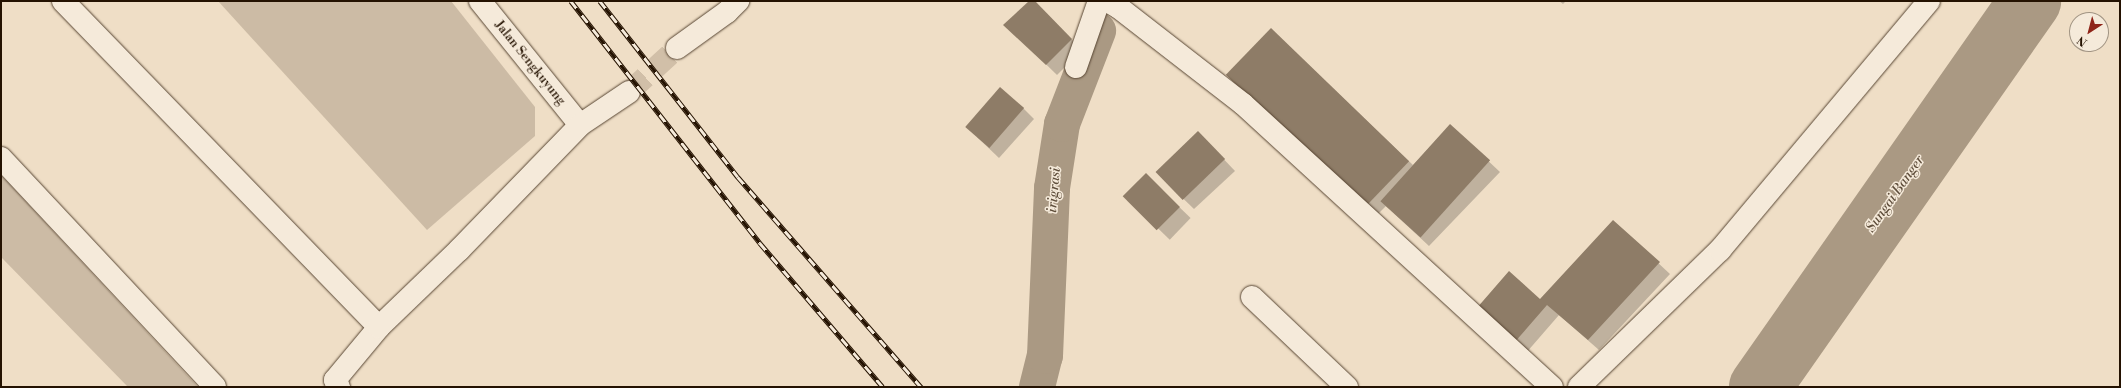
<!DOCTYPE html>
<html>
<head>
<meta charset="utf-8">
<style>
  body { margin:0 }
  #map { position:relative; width:2121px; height:388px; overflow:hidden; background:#efdec6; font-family:"Libre Bodoni",serif }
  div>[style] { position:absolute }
  .green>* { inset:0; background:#ccbba5 }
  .shadow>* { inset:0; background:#0003; transform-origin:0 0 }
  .canal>* { height:36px; margin:-18px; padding:0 18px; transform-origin:18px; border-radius:18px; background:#aa9983 }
  .river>* { height:62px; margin:-31px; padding:0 31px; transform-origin:31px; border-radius:31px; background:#aa9983 }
  .building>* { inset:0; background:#8e7c67; transform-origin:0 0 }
  .minor-tunnel>* { height:22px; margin-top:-11px; transform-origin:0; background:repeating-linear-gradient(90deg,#d1bfa8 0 22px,transparent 0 33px) }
  .roads { filter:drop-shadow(0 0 1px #574532) drop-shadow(0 0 1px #574532) }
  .minor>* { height:22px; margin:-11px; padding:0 11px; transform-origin:11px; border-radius:11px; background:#f5eada }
  .rail>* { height:4.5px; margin-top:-2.25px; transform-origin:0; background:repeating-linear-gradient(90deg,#f5eada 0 9px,#241201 0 18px); box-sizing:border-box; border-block:1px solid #241201 }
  span { translate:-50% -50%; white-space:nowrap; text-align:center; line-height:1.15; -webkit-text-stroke:3px #f5eada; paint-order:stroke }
  .street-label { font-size:13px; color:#241201 }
  .water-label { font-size:14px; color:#604f3c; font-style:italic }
  .frame { position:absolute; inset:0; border:2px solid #241201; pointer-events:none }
  .north { position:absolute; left:2069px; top:12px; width:40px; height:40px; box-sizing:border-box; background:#f5eada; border:1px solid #a19483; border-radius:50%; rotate:216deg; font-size:11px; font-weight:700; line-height:16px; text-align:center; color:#241201 }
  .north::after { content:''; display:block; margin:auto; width:14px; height:18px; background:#8f2418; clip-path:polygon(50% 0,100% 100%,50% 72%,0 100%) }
</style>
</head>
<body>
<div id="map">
  <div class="green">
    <i style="clip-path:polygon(218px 1px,451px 1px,535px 107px,535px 136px,427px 230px)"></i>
    <i style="clip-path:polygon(1px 175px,198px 387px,128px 387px,1px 257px)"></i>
  </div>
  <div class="shadow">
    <i style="clip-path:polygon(1030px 1px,1034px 1px,1082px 50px,1057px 75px,1016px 35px)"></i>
    <i style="clip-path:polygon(1559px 1px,1566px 1px,1563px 4px)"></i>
    <i style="clip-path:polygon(1272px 30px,1413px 165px,1450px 125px,1500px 172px,1429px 246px,1386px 206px,1378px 214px,1238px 86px)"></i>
    <i style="clip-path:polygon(1023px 108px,1034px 119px,999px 158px,977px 137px)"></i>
    <i style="clip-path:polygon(1198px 132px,1235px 171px,1194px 209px,1167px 183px)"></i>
    <i style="left:1146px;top:175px;width:62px;height:30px;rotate:44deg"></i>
    <i style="clip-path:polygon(1613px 221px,1670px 274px,1599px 350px,1559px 315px,1526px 353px,1488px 320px,1540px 301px)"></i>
  </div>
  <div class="canal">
    <i style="left:1037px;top:387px;width:32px;rotate:-76deg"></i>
    <i style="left:1045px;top:356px;width:168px;rotate:-87.6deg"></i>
    <i style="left:1052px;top:188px;width:65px;rotate:-81.1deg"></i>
    <i style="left:1062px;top:124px;width:100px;rotate:-68.8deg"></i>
  </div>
  <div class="river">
    <i style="left:1760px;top:387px;width:471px;rotate:-55deg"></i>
  </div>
  <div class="building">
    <i style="clip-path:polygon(1029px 1px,1035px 1px,1072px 39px,1046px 65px,1003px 25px)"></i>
    <i style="left:1271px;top:28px;width:192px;height:65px;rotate:44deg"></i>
    <i style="left:1000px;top:87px;width:32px;height:53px;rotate:41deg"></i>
    <i style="left:1450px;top:124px;width:54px;height:104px;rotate:42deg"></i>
    <i style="left:1198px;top:131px;width:39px;height:59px;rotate:46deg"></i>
    <i style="left:1146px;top:173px;width:48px;height:33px;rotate:45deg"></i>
    <i style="clip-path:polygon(1613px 220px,1660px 262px,1588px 340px,1547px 305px,1514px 343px,1476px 309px,1509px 271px,1540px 299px)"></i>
  </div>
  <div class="minor-tunnel">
    <i style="left:629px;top:92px;width:65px;rotate:-42.5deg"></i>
  </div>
  <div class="roads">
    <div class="minor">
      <i style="left:63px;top:1px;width:454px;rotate:45.9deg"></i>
      <i style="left:480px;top:1px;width:159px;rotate:51.1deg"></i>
      <i style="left:1107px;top:1px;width:13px;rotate:29deg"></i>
      <i style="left:1118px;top:7px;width:158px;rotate:37.8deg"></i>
      <i style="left:1243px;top:104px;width:419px;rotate:42.5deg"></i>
      <i style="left:677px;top:48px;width:62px;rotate:-35.8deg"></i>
      <i style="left:727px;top:12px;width:16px;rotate:-45deg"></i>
      <i style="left:1076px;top:67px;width:70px;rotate:-70.8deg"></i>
      <i style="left:1px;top:158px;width:313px;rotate:46.9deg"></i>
      <i style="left:1252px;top:297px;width:131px;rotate:43.5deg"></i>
      <i style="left:339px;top:387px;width:8px;rotate:-120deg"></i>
      <i style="left:335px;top:380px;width:69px;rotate:-50.3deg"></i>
      <i style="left:379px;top:327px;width:111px;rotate:-43.9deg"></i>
      <i style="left:459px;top:250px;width:174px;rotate:-45.9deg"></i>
      <i style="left:580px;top:125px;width:59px;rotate:-34deg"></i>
      <i style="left:1579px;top:387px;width:197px;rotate:-44.2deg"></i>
      <i style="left:1720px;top:250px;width:325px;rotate:-50deg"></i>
    </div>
  </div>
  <div class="rail">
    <i style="left:571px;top:1px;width:307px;rotate:52deg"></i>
    <i style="left:760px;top:243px;width:189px;rotate:49.5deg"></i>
    <i style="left:600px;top:1px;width:224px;rotate:51.9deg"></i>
    <i style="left:738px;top:177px;width:279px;rotate:48.9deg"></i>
  </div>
  <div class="street-label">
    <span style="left:530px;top:63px;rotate:51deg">Jalan Sengkuyung</span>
  </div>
  <div class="water-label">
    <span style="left:1054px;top:190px;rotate:-85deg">irigrasi</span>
    <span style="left:1895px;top:194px;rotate:-55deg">Sungai Banger</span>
  </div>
  <div class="frame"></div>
  <div class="north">N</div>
</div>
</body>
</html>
